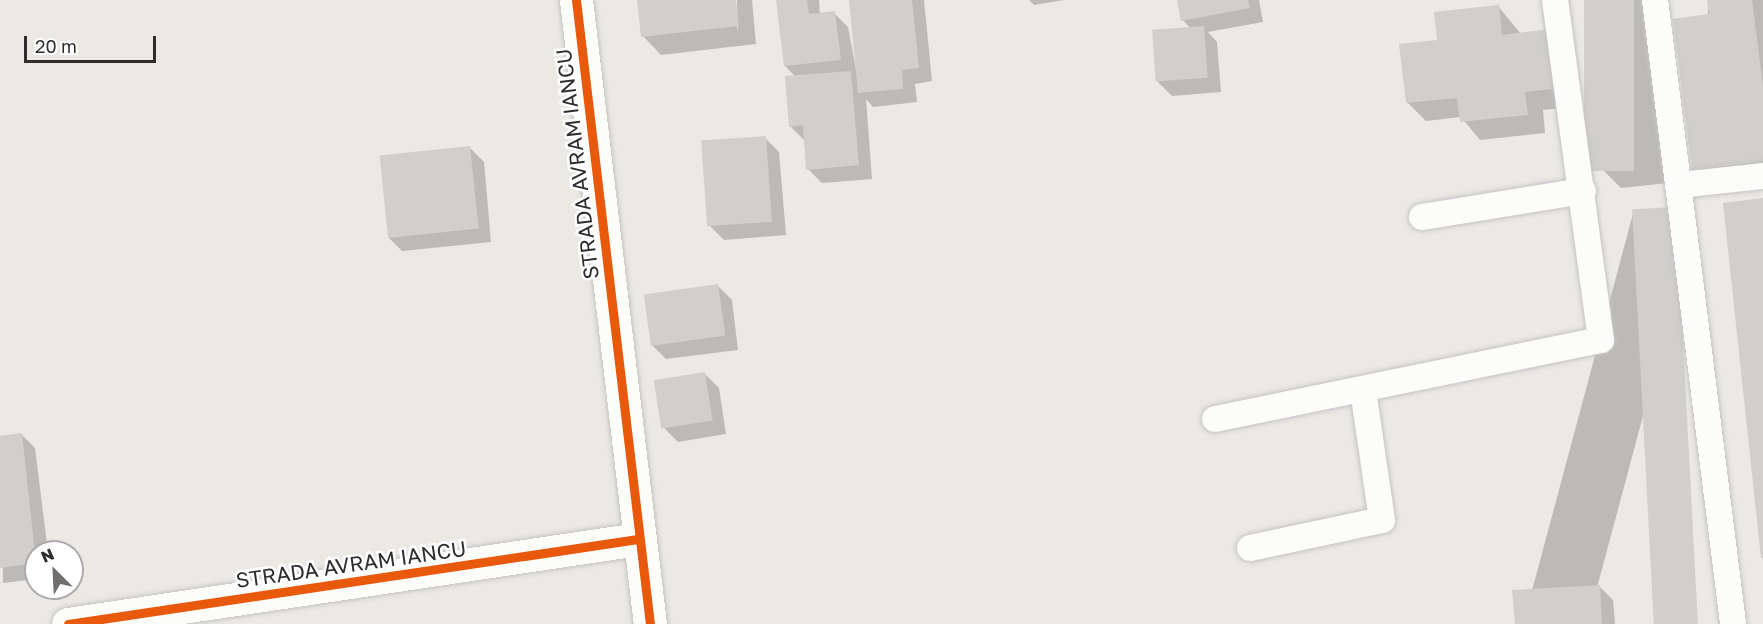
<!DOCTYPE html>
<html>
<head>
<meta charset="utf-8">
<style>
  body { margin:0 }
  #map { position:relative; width:1763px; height:624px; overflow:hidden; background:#ece8e4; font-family:"Golos Text",sans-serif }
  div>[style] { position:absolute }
  .shadow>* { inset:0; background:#0003; transform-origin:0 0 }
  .building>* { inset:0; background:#d1cecb; transform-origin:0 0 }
  .roads { filter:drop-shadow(0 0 2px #c5c4c5) drop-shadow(0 0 2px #c5c4c5) }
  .lane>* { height:26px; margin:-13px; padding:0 13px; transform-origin:13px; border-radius:13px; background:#fcfcfb }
  .street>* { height:33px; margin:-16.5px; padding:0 16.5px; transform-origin:16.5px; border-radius:16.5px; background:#fcfcfb }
  .cycleway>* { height:9px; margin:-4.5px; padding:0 4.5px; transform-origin:4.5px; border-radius:4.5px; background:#e8590c }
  span { translate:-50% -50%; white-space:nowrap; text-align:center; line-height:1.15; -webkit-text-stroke:5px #fff; paint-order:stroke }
  .street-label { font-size:21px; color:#2e2e2e }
  .north { position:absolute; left:24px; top:540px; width:60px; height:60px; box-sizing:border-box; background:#fff; border:2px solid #ababab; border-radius:50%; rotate:336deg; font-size:16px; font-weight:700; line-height:24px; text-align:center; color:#2e2e2e }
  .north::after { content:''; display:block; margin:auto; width:21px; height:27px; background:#706f6e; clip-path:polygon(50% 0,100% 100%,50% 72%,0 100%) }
  .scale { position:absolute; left:24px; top:36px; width:132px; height:27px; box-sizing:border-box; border:3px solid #2e2e2e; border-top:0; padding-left:8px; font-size:18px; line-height:21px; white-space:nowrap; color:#2e2e2e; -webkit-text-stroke:4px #fff; paint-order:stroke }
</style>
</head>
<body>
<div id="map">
  <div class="shadow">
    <i style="clip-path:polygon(639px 0,734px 0,738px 34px,737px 0,752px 0,756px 44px,661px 55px,643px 36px)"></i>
    <i style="clip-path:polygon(778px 0,819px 0,820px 14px,834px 13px,848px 27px,858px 80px,850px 0,924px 0,932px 81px,915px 84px,917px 102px,873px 107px,866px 99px,872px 179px,822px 183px,808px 169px,804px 140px,790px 126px,796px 77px,785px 66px)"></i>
    <i style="clip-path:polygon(1029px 0,1064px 0,1034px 5px)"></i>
    <i style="clip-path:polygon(1179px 0,1259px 0,1263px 22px,1208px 32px,1217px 42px,1221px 92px,1172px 96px,1158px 82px,1191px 29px,1183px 20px)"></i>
    <i style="clip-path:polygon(1586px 0,1649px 0,1668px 183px,1621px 188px,1603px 170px)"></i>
    <i style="clip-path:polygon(1709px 0,1763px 0,1763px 182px,1694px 170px)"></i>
    <i style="clip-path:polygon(1498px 6px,1580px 106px,1543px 110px,1545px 133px,1480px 140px,1461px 117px,1426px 121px,1407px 102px,1438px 42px)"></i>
    <i style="clip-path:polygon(765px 138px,779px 152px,786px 235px,724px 240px,710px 226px)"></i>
    <i style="clip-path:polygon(470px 148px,484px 162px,491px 242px,402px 251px,388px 237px)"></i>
    <i style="left:1634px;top:210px;width:62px;height:415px;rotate:15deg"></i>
    <i style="clip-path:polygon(718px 286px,732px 300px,738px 350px,666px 359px,652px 345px)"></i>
    <i style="clip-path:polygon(705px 374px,719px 388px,726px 434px,678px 442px,664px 428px)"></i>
    <i style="clip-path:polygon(21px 434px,35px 448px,48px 552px,36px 552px,36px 579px,3px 583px,0 437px)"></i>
    <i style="clip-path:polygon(1599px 586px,1613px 600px,1615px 624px,1516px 624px)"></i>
  </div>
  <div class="building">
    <i style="clip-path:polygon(637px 0,736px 0,739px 26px,641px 37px)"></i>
    <i style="clip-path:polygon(776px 0,807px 0,809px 14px,835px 11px,841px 60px,784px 66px)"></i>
    <i style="clip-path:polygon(849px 0,912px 0,919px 68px,902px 70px,903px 89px,858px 93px)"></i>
    <i style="clip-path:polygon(1177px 0,1248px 0,1250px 8px,1181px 21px)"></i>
    <i style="left:1584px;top:0;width:50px;height:171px"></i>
    <i style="clip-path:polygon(1707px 0,1752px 0,1763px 86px,1763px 161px,1692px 171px,1673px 19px,1709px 14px)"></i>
    <i style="clip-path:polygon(1499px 5px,1502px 35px,1556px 28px,1562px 88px,1525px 92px,1528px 115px,1460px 122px,1457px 98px,1406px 103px,1399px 44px,1437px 40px,1434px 12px)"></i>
    <i style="left:1204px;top:26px;width:52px;height:52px;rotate:86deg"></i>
    <i style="clip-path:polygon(851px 71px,859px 165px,806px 170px,803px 125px,789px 127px,785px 76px)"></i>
    <i style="left:766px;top:136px;width:86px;height:65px;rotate:86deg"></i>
    <i style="left:470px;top:146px;width:83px;height:91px;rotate:84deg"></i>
    <i style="clip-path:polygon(1763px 198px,1763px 558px,1761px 558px,1723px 203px)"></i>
    <i style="left:1676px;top:207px;width:418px;height:44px;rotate:87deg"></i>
    <i style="left:718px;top:284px;width:52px;height:75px;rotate:82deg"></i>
    <i style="left:705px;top:372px;width:49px;height:52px;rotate:81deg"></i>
    <i style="clip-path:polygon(22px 433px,36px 563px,0 568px,0 436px)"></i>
    <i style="clip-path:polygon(1600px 585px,1602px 624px,1515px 624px,1512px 590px)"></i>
  </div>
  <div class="roads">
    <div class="lane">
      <i style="left:1655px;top:0;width:629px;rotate:82.87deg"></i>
      <i style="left:1680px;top:185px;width:83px;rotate:-6.2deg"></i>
      <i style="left:1422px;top:217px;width:163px;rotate:-9.2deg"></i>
      <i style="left:1215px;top:419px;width:394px;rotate:-11.6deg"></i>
      <i style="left:1601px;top:340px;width:343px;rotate:-97.7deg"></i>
      <i style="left:1250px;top:548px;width:135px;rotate:-12deg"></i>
      <i style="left:1382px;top:520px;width:131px;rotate:-98.3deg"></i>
    </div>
    <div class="street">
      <i style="left:576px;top:0;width:628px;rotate:83.24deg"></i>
      <i style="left:68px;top:624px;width:576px;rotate:-8.48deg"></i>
    </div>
  </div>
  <div class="cycleway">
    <i style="left:576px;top:0;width:628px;rotate:83.24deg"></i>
    <i style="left:68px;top:624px;width:576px;rotate:-8.48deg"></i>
  </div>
  <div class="street-label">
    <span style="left:577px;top:164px;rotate:-97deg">STRADA AVRAM IANCU</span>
    <span style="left:351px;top:564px;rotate:-8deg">STRADA AVRAM IANCU</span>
  </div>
  <div class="north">N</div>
  <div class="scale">20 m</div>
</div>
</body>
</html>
